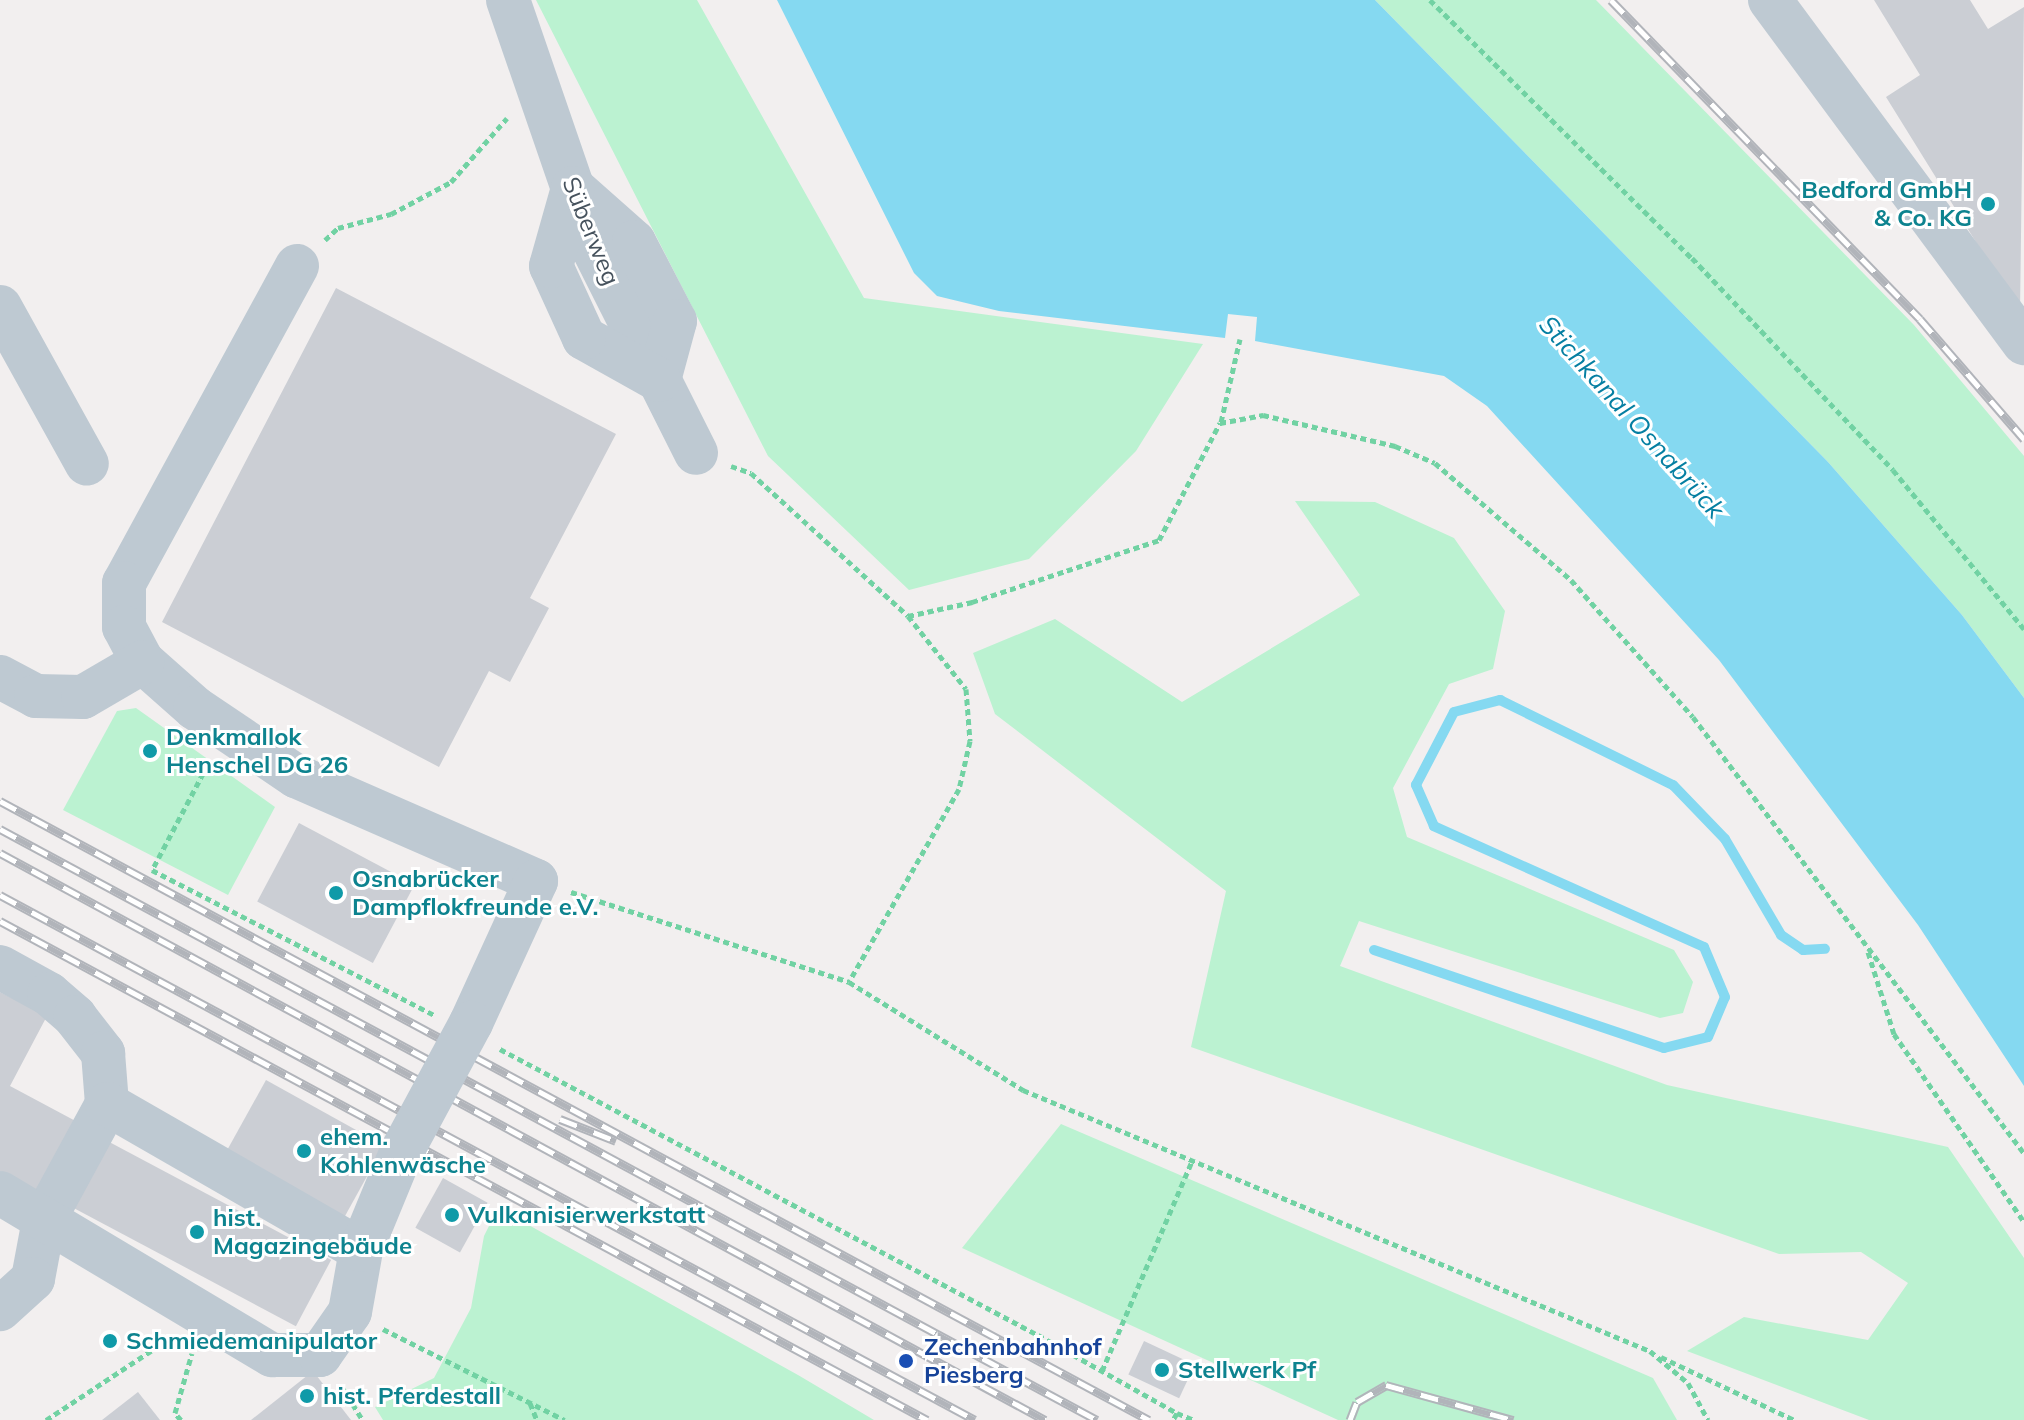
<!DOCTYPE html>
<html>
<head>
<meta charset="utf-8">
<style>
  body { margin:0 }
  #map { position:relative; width:2024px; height:1420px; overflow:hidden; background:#f2efef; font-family:Mulish,sans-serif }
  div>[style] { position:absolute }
  .green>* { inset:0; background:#bbf2d1 }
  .water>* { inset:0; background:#85d9f1 }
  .stream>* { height:10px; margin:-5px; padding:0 5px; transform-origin:5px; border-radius:5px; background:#85d9f1 }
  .building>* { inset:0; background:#cbced4; transform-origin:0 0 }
  .path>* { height:5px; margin-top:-2.5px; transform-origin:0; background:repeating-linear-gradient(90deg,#71d2a3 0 6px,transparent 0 10px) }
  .minor>* { height:44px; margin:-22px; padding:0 22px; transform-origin:22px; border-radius:22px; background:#bec9d2 }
  .rail>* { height:9px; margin-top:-4.5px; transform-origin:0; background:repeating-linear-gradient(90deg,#fff 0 18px,#b1b4ba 0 36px); box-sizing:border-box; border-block:2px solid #b1b4ba }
  .minor-bridge>* { height:44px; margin:-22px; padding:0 22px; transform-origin:22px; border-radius:22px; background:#bec9d2 }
  .dots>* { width:22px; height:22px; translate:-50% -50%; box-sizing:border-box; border:4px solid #fff; border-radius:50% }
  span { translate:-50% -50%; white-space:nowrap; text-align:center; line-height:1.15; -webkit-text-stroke:6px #fff; paint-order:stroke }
  .culture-label { font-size:24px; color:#0d838f; font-weight:700 }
  .right { translate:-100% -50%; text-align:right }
  .left { translate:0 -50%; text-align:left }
  .street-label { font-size:24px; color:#46525d }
  .transit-label { font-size:24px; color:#164399; font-weight:700 }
  .water-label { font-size:26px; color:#057fa2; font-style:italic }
</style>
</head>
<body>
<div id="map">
  <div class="green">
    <i style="clip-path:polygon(536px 0,697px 0,864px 298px,1203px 344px,1136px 451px,1029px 559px,909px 590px,768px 456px)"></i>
    <i style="clip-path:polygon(1375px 0,1596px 0,1914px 325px,2024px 456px,2024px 698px,1962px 615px,1828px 462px)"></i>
    <i style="clip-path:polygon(1295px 501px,1375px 502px,1454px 538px,1505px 611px,1493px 669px,1449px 684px,1393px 788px,1407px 837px,1674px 950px,1693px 982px,1683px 1013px,1660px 1018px,1359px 921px,1340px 966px,1667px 1085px,1948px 1147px,2024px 1258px,2024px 1420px,1869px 1420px,1687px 1351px,1744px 1317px,1868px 1340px,1908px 1283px,1861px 1252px,1779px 1254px,1191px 1047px,1226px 891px,995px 714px,973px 653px,1055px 619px,1182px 702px,1360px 595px)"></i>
    <i style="clip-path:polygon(136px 708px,275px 807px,228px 895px,63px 810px,117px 711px)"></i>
    <i style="clip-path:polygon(1061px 1124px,1653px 1378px,1677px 1420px,1338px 1420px,962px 1248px)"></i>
    <i style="clip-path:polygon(498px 1208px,798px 1375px,874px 1420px,383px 1420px,375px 1407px,434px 1378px,471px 1308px,484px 1236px)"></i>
  </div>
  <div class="water">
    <i style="clip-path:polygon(777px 0,1375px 0,1828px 462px,1962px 615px,2024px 698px,2024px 1086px,1918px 925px,1719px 660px,1487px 406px,1444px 376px,1255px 341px,1257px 317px,1228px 314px,1225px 338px,999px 311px,937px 296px,914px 273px)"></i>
  </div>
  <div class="stream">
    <i style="left:1374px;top:950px;width:306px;rotate:18.7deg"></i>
    <i style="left:1664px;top:1048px;width:45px;rotate:-14deg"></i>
    <i style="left:1708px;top:1037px;width:43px;rotate:-67deg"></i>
    <i style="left:1725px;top:997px;width:54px;rotate:-112.8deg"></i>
    <i style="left:1704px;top:947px;width:296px;rotate:-155.9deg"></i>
    <i style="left:1434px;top:826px;width:45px;rotate:-113.7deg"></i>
    <i style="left:1416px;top:785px;width:82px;rotate:-62.5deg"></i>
    <i style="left:1454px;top:712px;width:48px;rotate:-14.6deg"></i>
    <i style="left:1500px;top:700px;width:193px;rotate:26.2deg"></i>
    <i style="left:1673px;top:785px;width:75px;rotate:46.1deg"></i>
    <i style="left:1725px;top:839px;width:111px;rotate:59.7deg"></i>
    <i style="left:1781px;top:935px;width:27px;rotate:34deg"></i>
    <i style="left:1803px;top:950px;width:22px;rotate:-3deg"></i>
  </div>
  <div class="building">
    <i style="clip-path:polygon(1874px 0,1970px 0,1988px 29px,2024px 7px,2020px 313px,1886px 97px,1920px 75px)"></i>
    <i style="clip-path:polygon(336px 288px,616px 434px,530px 598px,549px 608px,510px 682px,489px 671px,439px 767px,162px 622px)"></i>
    <i style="left:299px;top:823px;width:131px;height:89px;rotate:28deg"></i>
    <i style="clip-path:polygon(0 992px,47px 1016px,10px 1086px,83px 1125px,46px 1195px,0 1171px)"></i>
    <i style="left:266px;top:1080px;width:135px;height:88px;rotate:29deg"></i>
    <i style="left:98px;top:1136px;width:264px;height:75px;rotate:28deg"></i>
    <i style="left:443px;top:1178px;width:51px;height:57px;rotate:29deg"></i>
    <i style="left:1144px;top:1341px;width:56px;height:37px;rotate:25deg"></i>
    <i style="clip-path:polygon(313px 1371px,351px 1420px,251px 1420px)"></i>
    <i style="clip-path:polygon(138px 1392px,160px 1420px,102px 1420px)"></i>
  </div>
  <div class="path">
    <i style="left:1430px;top:0;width:368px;rotate:44.6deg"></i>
    <i style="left:1692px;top:258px;width:292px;rotate:46.5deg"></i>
    <i style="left:1893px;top:470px;width:206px;rotate:50.5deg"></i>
    <i style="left:325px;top:240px;width:18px;rotate:-43deg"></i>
    <i style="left:338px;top:228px;width:55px;rotate:-14.8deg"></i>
    <i style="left:391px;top:214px;width:68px;rotate:-28.1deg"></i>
    <i style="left:451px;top:182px;width:85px;rotate:-48.8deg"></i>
    <i style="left:1221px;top:422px;width:85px;rotate:-77.1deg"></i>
    <i style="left:731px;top:466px;width:21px;rotate:19deg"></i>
    <i style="left:751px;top:473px;width:212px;rotate:42.3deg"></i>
    <i style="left:908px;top:616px;width:93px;rotate:51.5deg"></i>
    <i style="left:966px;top:689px;width:52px;rotate:85.6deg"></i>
    <i style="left:970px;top:741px;width:49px;rotate:102.9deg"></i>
    <i style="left:959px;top:789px;width:222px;rotate:119.7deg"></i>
    <i style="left:908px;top:616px;width:66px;rotate:-12.3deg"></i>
    <i style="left:972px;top:602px;width:197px;rotate:-18.3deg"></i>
    <i style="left:1159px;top:540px;width:132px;rotate:-62.5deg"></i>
    <i style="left:1220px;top:423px;width:44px;rotate:-10.5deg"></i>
    <i style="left:1263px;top:415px;width:136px;rotate:13.2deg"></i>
    <i style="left:1395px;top:446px;width:43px;rotate:23deg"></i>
    <i style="left:1435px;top:463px;width:179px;rotate:40.7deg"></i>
    <i style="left:1571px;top:580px;width:183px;rotate:48.3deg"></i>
    <i style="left:1693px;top:717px;width:547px;rotate:52.8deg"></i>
    <i style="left:208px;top:764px;width:120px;rotate:117.8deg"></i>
    <i style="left:152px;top:870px;width:317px;rotate:27.2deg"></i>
    <i style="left:571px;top:892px;width:292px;rotate:17.9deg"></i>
    <i style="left:849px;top:982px;width:205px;rotate:31.8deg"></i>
    <i style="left:1023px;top:1090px;width:679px;rotate:22.6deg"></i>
    <i style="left:1650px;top:1351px;width:50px;rotate:40.1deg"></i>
    <i style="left:1688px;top:1383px;width:42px;rotate:61.6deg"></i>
    <i style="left:1868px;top:952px;width:86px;rotate:72.4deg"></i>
    <i style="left:1894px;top:1034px;width:229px;rotate:55.3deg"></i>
    <i style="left:500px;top:1049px;width:609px;rotate:28deg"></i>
    <i style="left:1038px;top:1335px;width:159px;rotate:29.3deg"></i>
    <i style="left:1177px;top:1413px;width:8px;rotate:120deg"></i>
    <i style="left:383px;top:1329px;width:203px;rotate:26.6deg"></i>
    <i style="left:1661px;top:1357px;width:147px;rotate:25.3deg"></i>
    <i style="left:1102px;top:1371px;width:228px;rotate:-66.8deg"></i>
    <i style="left:342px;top:1387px;width:39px;rotate:58deg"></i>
    <i style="left:530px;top:1403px;width:18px;rotate:68deg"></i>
    <i style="left:1177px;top:1413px;width:18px;rotate:22deg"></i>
    <i style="left:46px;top:1420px;width:147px;rotate:-33.4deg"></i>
    <i style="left:181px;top:1420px;width:9px;rotate:-131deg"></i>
    <i style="left:175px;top:1413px;width:62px;rotate:-74.2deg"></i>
  </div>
  <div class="minor">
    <i style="left:508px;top:0;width:264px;rotate:71deg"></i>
    <i style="left:594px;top:250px;width:227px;rotate:63.3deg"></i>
    <i style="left:1770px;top:0;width:427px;rotate:53.5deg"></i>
    <i style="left:573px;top:188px;width:81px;rotate:41.5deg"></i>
    <i style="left:634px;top:242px;width:89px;rotate:62.6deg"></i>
    <i style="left:675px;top:321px;width:61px;rotate:105.2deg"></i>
    <i style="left:659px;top:380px;width:86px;rotate:-150.8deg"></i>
    <i style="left:584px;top:338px;width:79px;rotate:-114.6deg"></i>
    <i style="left:551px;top:266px;width:81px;rotate:-74.2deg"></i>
    <i style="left:297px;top:266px;width:361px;rotate:118.6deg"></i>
    <i style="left:124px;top:583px;width:44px;rotate:90deg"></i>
    <i style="left:124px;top:627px;width:40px;rotate:62deg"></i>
    <i style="left:143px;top:662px;width:69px;rotate:41.5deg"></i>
    <i style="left:195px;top:708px;width:122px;rotate:34deg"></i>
    <i style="left:296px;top:776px;width:262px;rotate:23.6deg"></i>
    <i style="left:536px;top:881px;width:156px;rotate:114.6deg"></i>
    <i style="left:0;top:307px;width:179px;rotate:61deg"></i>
    <i style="left:0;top:677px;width:41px;rotate:27.8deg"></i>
    <i style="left:36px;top:696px;width:47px;rotate:1.2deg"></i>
    <i style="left:83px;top:697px;width:69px;rotate:-30.3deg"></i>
    <i style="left:0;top:967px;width:56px;rotate:28.9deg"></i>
    <i style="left:49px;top:994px;width:35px;rotate:41deg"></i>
    <i style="left:75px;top:1017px;width:46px;rotate:52.1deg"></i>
    <i style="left:103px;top:1053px;width:51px;rotate:85.5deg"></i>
    <i style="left:107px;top:1104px;width:132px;rotate:118.5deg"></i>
    <i style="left:44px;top:1220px;width:60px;rotate:100.6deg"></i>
    <i style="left:33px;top:1279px;width:45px;rotate:137.7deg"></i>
    <i style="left:107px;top:1104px;width:293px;rotate:29.9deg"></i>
    <i style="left:0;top:1193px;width:317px;rotate:30.8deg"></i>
    <i style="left:272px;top:1355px;width:48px"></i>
    <i style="left:320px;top:1355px;width:52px;rotate:-55.1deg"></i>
    <i style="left:350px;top:1312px;width:63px;rotate:-79.9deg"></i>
    <i style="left:361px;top:1250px;width:105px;rotate:-67.6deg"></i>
  </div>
  <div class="rail">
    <i style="left:1611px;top:0;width:444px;rotate:45.9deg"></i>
    <i style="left:1920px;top:319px;width:159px;rotate:49.1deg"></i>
    <i style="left:0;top:801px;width:1305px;rotate:28.31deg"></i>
    <i style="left:0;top:829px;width:1246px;rotate:28.31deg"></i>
    <i style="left:0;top:853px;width:1189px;rotate:28.48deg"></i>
    <i style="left:0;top:895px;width:1107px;rotate:28.3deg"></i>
    <i style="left:0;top:921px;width:1053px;rotate:28.29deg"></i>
    <i style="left:560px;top:1119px;width:60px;rotate:21.4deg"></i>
    <i style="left:1350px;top:1420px;width:19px;rotate:-69deg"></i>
    <i style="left:1357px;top:1402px;width:34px;rotate:-30deg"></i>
    <i style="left:1386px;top:1385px;width:132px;rotate:15.4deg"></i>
  </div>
  <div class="minor-bridge">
    <i style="left:401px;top:1153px;width:148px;rotate:-61.7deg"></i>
  </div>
  <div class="dots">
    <i style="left:1988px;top:204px;background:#0f9aa8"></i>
    <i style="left:150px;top:751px;background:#0f9aa8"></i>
    <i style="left:336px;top:893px;background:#0f9aa8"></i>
    <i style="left:304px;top:1151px;background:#0f9aa8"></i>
    <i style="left:452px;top:1215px;background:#0f9aa8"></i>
    <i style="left:197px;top:1232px;background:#0f9aa8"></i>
    <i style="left:110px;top:1341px;background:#0f9aa8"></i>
    <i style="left:906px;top:1361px;background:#1a4fb4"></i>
    <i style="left:1162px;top:1370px;background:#0f9aa8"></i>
    <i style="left:307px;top:1396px;background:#0f9aa8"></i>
  </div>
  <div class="culture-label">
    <span class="right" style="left:1972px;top:204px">Bedford GmbH<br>&amp; Co. KG</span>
    <span class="left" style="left:166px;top:751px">Denkmallok<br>Henschel DG 26</span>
    <span class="left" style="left:352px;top:893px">Osnabrücker<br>Dampflokfreunde e.V.</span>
    <span class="left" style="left:320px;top:1151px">ehem.<br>Kohlenwäsche</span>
    <span class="left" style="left:468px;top:1215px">Vulkanisierwerkstatt</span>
    <span class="left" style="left:213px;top:1232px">hist.<br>Magazingebäude</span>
    <span class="left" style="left:126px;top:1341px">Schmiedemanipulator</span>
    <span class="left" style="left:1178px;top:1370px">Stellwerk Pf</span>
    <span class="left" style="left:323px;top:1396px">hist. Pferdestall</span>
  </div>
  <div class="street-label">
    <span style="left:591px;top:231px;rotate:68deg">Süberweg</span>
  </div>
  <div class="transit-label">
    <span class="left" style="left:924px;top:1361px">Zechenbahnhof<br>Piesberg</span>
  </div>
  <div class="water-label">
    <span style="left:1632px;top:417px;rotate:48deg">Stichkanal Osnabrück</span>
  </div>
</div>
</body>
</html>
